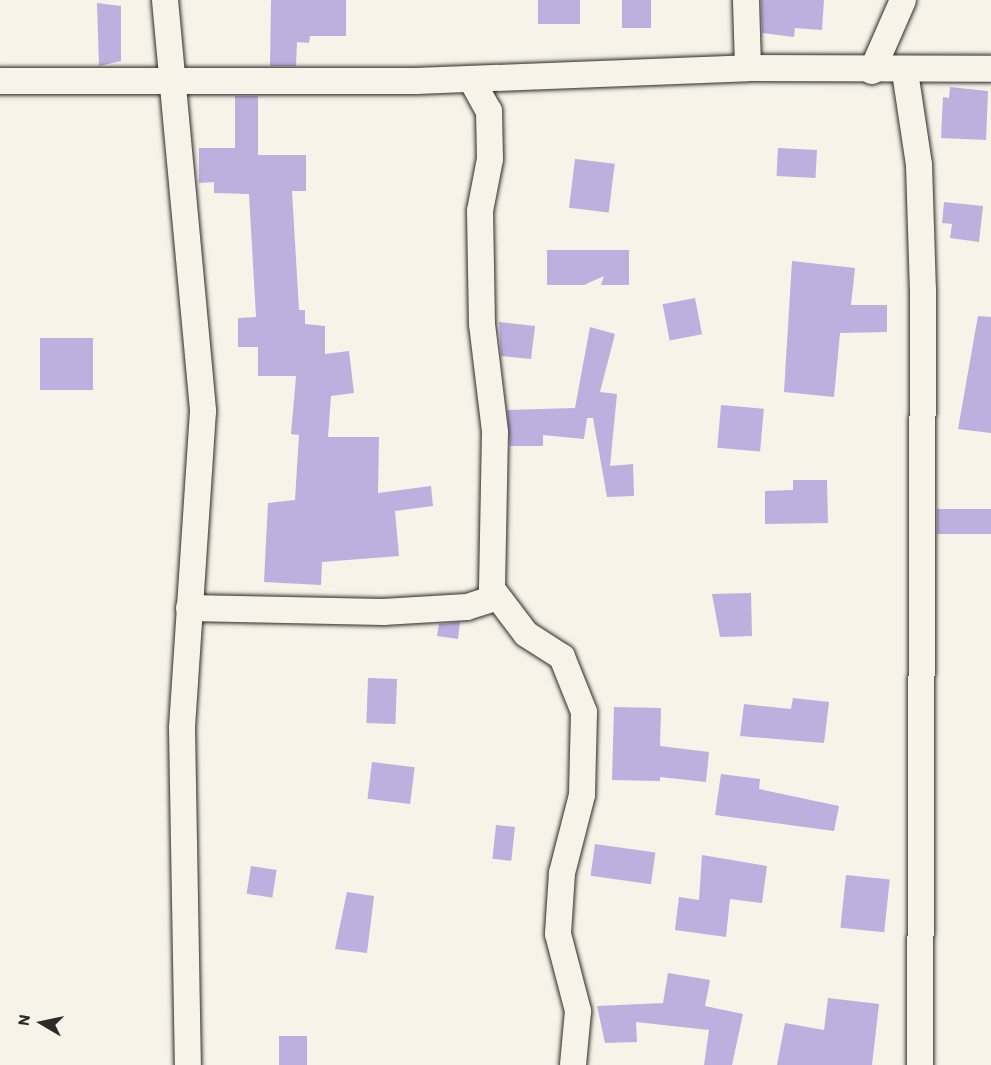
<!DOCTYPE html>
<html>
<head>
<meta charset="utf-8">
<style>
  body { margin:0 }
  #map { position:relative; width:991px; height:1065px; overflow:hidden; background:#f7f3e8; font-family:Itim,sans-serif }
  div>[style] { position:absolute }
  .building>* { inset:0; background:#beafdf; transform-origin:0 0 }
  .roads { filter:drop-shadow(0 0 2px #2b2b2b) drop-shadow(0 0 2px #2b2b2b) }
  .street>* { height:26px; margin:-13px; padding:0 13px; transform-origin:13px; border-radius:13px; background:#f7f3e8 }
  span { translate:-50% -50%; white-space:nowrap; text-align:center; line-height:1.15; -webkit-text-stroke:5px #f7f3e8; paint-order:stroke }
  .north { position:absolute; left:12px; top:993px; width:60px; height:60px; -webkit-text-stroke:4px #f7f3e8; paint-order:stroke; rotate:279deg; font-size:16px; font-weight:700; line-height:24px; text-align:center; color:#2b2b2b }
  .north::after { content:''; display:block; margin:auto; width:21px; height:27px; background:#2b2b2b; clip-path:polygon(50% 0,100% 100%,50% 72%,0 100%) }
</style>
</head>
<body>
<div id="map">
  <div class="building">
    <i style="clip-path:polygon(271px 0,346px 0,346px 36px,310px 36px,309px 43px,297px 42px,296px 66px,270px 66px)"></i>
    <i style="left:538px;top:0;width:42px;height:24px"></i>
    <i style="left:622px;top:0;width:29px;height:28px"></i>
    <i style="clip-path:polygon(761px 0,824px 0,822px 30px,795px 28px,794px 37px,762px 33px)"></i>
    <i style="clip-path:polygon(97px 3px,121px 6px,121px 61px,99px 66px)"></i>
    <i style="clip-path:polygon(950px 87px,988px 91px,986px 140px,941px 138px,943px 97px,949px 98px)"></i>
    <i style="clip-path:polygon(235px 96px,258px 96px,258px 155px,306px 155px,306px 191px,292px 191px,299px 310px,305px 310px,305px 324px,325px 326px,325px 354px,349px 351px,354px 393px,331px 396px,328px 437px,379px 437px,378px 493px,431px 486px,433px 506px,395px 511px,399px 556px,322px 562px,321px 585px,264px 582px,268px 503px,295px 500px,299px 435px,291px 434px,296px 376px,258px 376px,258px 347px,238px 347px,238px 318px,256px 317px,249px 194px,214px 193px,214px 182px,199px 183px,199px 148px,235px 148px)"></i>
    <i style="left:778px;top:148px;width:39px;height:28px;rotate:3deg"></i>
    <i style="left:575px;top:159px;width:40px;height:49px;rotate:7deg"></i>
    <i style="clip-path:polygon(944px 202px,983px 206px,979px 242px,950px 238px,952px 224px,942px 223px)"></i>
    <i style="clip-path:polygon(547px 250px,629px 250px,629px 285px,601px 285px,604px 276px,584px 285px,547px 285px)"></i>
    <i style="clip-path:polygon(792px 261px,855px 268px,851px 305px,887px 305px,887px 332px,840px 333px,834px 397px,784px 392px)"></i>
    <i style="left:695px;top:298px;width:37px;height:33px;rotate:79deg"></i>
    <i style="clip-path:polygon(978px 316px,991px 317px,991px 433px,958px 429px)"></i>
    <i style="clip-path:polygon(499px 322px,535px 326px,531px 359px,501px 356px)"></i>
    <i style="clip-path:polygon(590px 327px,615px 334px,600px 392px,617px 394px,610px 466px,633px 464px,634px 496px,607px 497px,593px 418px,587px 418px,584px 439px,543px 435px,543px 446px,510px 446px,507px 410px,575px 408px)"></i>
    <i style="left:40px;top:338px;width:53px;height:52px"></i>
    <i style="left:721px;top:405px;width:43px;height:43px;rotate:5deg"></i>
    <i style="clip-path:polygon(793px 480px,827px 480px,828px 523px,765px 524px,765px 491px,793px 490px)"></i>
    <i style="left:937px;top:509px;width:54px;height:25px"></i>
    <i style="clip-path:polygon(751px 593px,752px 636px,720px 637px,712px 594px)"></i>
    <i style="clip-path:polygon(460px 622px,458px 639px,437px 636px,439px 624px)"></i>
    <i style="left:368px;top:678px;width:29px;height:45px;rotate:2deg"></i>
    <i style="clip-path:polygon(793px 698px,829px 702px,824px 743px,740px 736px,744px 704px,791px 709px)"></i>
    <i style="clip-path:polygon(614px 707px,661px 708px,660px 746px,709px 752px,706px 782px,660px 777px,660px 781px,612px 780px)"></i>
    <i style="left:372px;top:762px;width:43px;height:37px;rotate:7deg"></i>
    <i style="clip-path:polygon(721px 774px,760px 779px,759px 789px,839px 806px,834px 831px,715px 815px)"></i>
    <i style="left:496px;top:825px;width:19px;height:34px;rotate:6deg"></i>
    <i style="left:595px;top:844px;width:61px;height:32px;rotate:8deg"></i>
    <i style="clip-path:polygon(702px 855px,767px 866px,762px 903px,730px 899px,726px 937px,675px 930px,679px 897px,699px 900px)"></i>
    <i style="left:251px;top:866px;width:26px;height:28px;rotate:9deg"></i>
    <i style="left:846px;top:875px;width:44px;height:53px;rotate:6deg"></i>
    <i style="clip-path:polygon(347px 892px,374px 896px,367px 953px,335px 949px)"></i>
    <i style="clip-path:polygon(668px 973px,710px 980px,705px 1006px,743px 1014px,732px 1065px,704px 1065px,709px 1030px,636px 1022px,637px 1042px,605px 1043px,597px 1006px,663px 1003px)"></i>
    <i style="clip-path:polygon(828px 998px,879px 1004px,872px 1065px,777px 1065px,785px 1023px,824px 1030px)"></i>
    <i style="left:279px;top:1036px;width:28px;height:29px"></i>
  </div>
  <div class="roads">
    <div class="street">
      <i style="left:165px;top:0;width:413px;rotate:84.7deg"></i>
      <i style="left:203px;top:411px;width:318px;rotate:93.8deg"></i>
      <i style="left:182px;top:728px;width:337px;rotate:89deg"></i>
      <i style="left:746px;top:0;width:68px;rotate:88.3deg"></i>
      <i style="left:872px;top:71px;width:77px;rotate:-66.4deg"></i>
      <i style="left:905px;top:72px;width:94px;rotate:81.4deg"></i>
      <i style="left:919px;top:165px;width:125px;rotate:88.2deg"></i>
      <i style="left:923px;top:290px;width:775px;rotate:90.22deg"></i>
      <i style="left:471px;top:79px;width:37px;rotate:61deg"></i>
      <i style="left:489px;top:111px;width:48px;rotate:88.8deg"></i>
      <i style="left:490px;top:159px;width:53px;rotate:100.9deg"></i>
      <i style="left:480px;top:211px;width:113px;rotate:89deg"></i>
      <i style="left:482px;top:324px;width:109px;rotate:83.1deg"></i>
      <i style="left:495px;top:432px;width:157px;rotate:91.1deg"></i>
      <i style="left:492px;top:589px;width:56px;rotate:52.9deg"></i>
      <i style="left:526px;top:634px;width:43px;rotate:32.6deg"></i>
      <i style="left:562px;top:657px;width:59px;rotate:68.2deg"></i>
      <i style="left:584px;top:712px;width:83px;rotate:91.4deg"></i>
      <i style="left:582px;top:795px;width:81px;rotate:104.4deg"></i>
      <i style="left:562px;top:873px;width:61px;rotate:93.8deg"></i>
      <i style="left:558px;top:934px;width:80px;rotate:75.4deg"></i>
      <i style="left:578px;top:1011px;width:54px;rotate:95.3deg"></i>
      <i style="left:0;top:81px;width:416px"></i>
      <i style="left:416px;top:81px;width:332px;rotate:-2.2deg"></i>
      <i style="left:748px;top:68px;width:243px;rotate:0.2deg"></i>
      <i style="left:189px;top:608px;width:194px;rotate:1.2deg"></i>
      <i style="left:383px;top:612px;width:84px;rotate:-3.4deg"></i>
      <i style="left:467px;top:607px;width:25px;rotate:-18deg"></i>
      <i style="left:491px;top:599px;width:10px;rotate:-84deg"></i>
    </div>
  </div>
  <div class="north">N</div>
</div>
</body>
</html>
